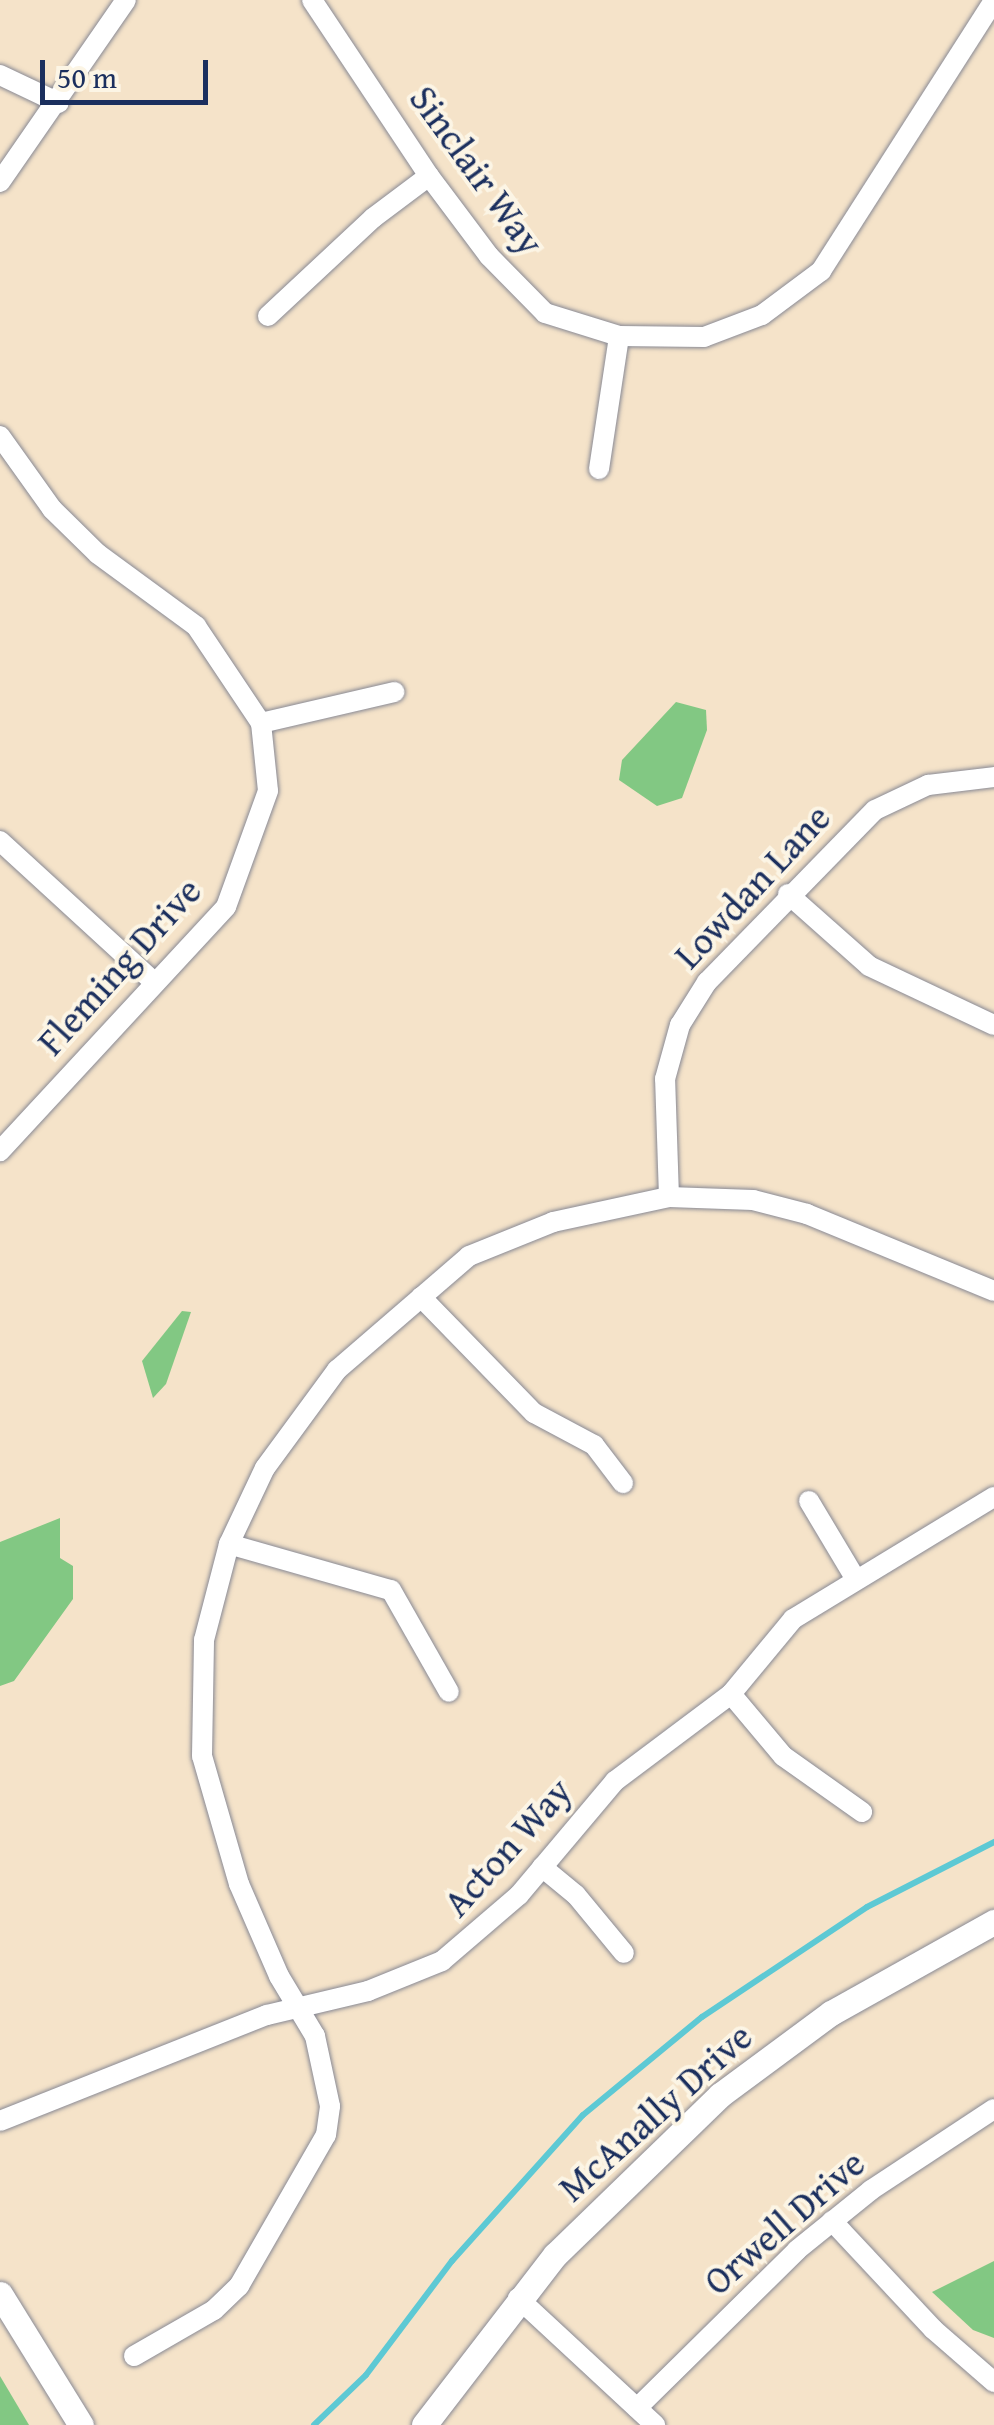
<!DOCTYPE html>
<html>
<head>
<meta charset="utf-8">
<style>
  body { margin:0 }
  #map { position:relative; width:994px; height:2425px; overflow:hidden; background:#f5e3c9; font-family:"Gentium Book Plus",serif }
  div>[style] { position:absolute }
  .green>* { inset:0; background:#82c883 }
  .stream>* { height:6px; margin:-3px; padding:0 3px; transform-origin:3px; border-radius:3px; background:#5dc9d4 }
  .roads { filter:drop-shadow(0 0 2px #888994) drop-shadow(0 0 2px #888994) }
  .minor>* { height:20px; margin:-10px; padding:0 10px; transform-origin:10px; border-radius:10px; background:#fff }
  .tertiary>* { height:25px; margin:-12.5px; padding:0 12.5px; transform-origin:12.5px; border-radius:12.5px; background:#fff }
  span { translate:-50% -50%; white-space:nowrap; text-align:center; line-height:1.15; -webkit-text-stroke:8px #fcf5e5; paint-order:stroke }
  .street-label { font-size:38px; color:#1b2f5e }
  .scale { position:absolute; left:40px; top:60px; width:168px; height:45px; box-sizing:border-box; border:5px solid #1b2f5e; border-top:0; padding-left:12px; font-size:30px; line-height:35px; white-space:nowrap; color:#1b2f5e; -webkit-text-stroke:8px #fcf5e5; paint-order:stroke }
</style>
</head>
<body>
<div id="map">
  <div class="green">
    <i style="clip-path:polygon(676px 702px,706px 710px,707px 730px,682px 798px,657px 806px,619px 780px,622px 760px)"></i>
    <i style="clip-path:polygon(182px 1311px,191px 1312px,166px 1384px,153px 1398px,142px 1361px)"></i>
    <i style="clip-path:polygon(60px 1518px,60px 1558px,73px 1566px,73px 1599px,14px 1681px,0 1686px,0 1542px)"></i>
    <i style="clip-path:polygon(994px 2261px,994px 2338px,973px 2330px,932px 2292px)"></i>
    <i style="clip-path:polygon(0 2376px,29px 2425px,0 2425px)"></i>
  </div>
  <div class="stream">
    <i style="left:314px;top:2425px;width:72px;rotate:-43.9deg"></i>
    <i style="left:366px;top:2375px;width:143px;rotate:-53deg"></i>
    <i style="left:452px;top:2261px;width:196px;rotate:-48.1deg"></i>
    <i style="left:583px;top:2115px;width:154px;rotate:-39.5deg"></i>
    <i style="left:702px;top:2017px;width:198px;rotate:-33.7deg"></i>
    <i style="left:867px;top:1907px;width:143px;rotate:-27.1deg"></i>
  </div>
  <div class="roads">
    <div class="minor">
      <i style="left:312px;top:0;width:211px;rotate:56.4deg"></i>
      <i style="left:429px;top:176px;width:100px;rotate:53.1deg"></i>
      <i style="left:489px;top:256px;width:80px;rotate:45.5deg"></i>
      <i style="left:545px;top:313px;width:77px;rotate:17.3deg"></i>
      <i style="left:619px;top:336px;width:85px;rotate:0.7deg"></i>
      <i style="left:704px;top:337px;width:62px;rotate:-20.8deg"></i>
      <i style="left:762px;top:315px;width:74px;rotate:-36.7deg"></i>
      <i style="left:821px;top:271px;width:321px;rotate:-57.4deg"></i>
      <i style="left:0;top:75px;width:65px;rotate:25.4deg"></i>
      <i style="left:0;top:182px;width:221px;rotate:-55.3deg"></i>
      <i style="left:268px;top:316px;width:144px;rotate:-43deg"></i>
      <i style="left:373px;top:218px;width:70px;rotate:-36.9deg"></i>
      <i style="left:0;top:436px;width:90px;rotate:54.5deg"></i>
      <i style="left:52px;top:509px;width:64px;rotate:44.4deg"></i>
      <i style="left:98px;top:554px;width:122px;rotate:36.3deg"></i>
      <i style="left:196px;top:626px;width:117px;rotate:56.2deg"></i>
      <i style="left:261px;top:723px;width:68px;rotate:84.1deg"></i>
      <i style="left:268px;top:791px;width:123px;rotate:109.9deg"></i>
      <i style="left:226px;top:907px;width:333px;rotate:132.8deg"></i>
      <i style="left:599px;top:469px;width:134px;rotate:-81.4deg"></i>
      <i style="left:261px;top:723px;width:137px;rotate:-13.1deg"></i>
      <i style="left:0;top:841px;width:209px;rotate:42.5deg"></i>
      <i style="left:788px;top:894px;width:108px;rotate:41.6deg"></i>
      <i style="left:869px;top:966px;width:138px;rotate:25.3deg"></i>
      <i style="left:669px;top:1197px;width:118px;rotate:-91.9deg"></i>
      <i style="left:665px;top:1079px;width:56px;rotate:-74.5deg"></i>
      <i style="left:680px;top:1025px;width:51px;rotate:-57.9deg"></i>
      <i style="left:707px;top:982px;width:240px;rotate:-45.7deg"></i>
      <i style="left:875px;top:810px;width:59px;rotate:-25.3deg"></i>
      <i style="left:928px;top:785px;width:66px;rotate:-6.9deg"></i>
      <i style="left:421px;top:1297px;width:162px;rotate:45.8deg"></i>
      <i style="left:534px;top:1413px;width:68px;rotate:28.1deg"></i>
      <i style="left:594px;top:1445px;width:48px;rotate:52.7deg"></i>
      <i style="left:809px;top:1501px;width:90px;rotate:59.1deg"></i>
      <i style="left:229px;top:1544px;width:168px;rotate:15.9deg"></i>
      <i style="left:391px;top:1590px;width:117px;rotate:60.4deg"></i>
      <i style="left:731px;top:1694px;width:81px;rotate:50deg"></i>
      <i style="left:783px;top:1756px;width:97px;rotate:35.3deg"></i>
      <i style="left:542px;top:1867px;width:44px;rotate:39.5deg"></i>
      <i style="left:576px;top:1895px;width:75px;rotate:50.4deg"></i>
      <i style="left:0;top:2121px;width:287px;rotate:-21.7deg"></i>
      <i style="left:267px;top:2015px;width:104px;rotate:-13.4deg"></i>
      <i style="left:368px;top:1991px;width:80px;rotate:-22.1deg"></i>
      <i style="left:442px;top:1961px;width:101px;rotate:-40.6deg"></i>
      <i style="left:519px;top:1895px;width:149px;rotate:-49.9deg"></i>
      <i style="left:615px;top:1781px;width:145px;rotate:-36.9deg"></i>
      <i style="left:731px;top:1694px;width:97px;rotate:-50.4deg"></i>
      <i style="left:793px;top:1619px;width:235px;rotate:-31.3deg"></i>
      <i style="left:832px;top:2221px;width:148px;rotate:46.9deg"></i>
      <i style="left:933px;top:2329px;width:81px;rotate:41deg"></i>
      <i style="left:518px;top:2298px;width:187px;rotate:42.8deg"></i>
      <i style="left:134px;top:2356px;width:92px;rotate:-29.9deg"></i>
      <i style="left:214px;top:2310px;width:35px;rotate:-44deg"></i>
      <i style="left:239px;top:2286px;width:174px;rotate:-60.1deg"></i>
      <i style="left:326px;top:2135px;width:29px;rotate:-82deg"></i>
      <i style="left:330px;top:2106px;width:72px;rotate:-102.1deg"></i>
      <i style="left:315px;top:2036px;width:70px;rotate:-121deg"></i>
      <i style="left:279px;top:1976px;width:100px;rotate:-113.5deg"></i>
      <i style="left:239px;top:1884px;width:133px;rotate:-106.1deg"></i>
      <i style="left:202px;top:1756px;width:116px;rotate:-89deg"></i>
      <i style="left:204px;top:1640px;width:99px;rotate:-75.4deg"></i>
      <i style="left:229px;top:1544px;width:84px;rotate:-64.7deg"></i>
      <i style="left:265px;top:1468px;width:122px;rotate:-53.7deg"></i>
      <i style="left:337px;top:1370px;width:174px;rotate:-40.8deg"></i>
      <i style="left:469px;top:1256px;width:91px;rotate:-22deg"></i>
      <i style="left:553px;top:1222px;width:119px;rotate:-12.2deg"></i>
      <i style="left:669px;top:1197px;width:84px;rotate:2deg"></i>
      <i style="left:753px;top:1200px;width:56px;rotate:14.5deg"></i>
      <i style="left:807px;top:1214px;width:202px;rotate:22.4deg"></i>
      <i style="left:637px;top:2408px;width:225px;rotate:-44.6deg"></i>
      <i style="left:797px;top:2250px;width:95px;rotate:-39deg"></i>
      <i style="left:871px;top:2190px;width:147px;rotate:-33.4deg"></i>
    </div>
    <div class="tertiary">
      <i style="left:0;top:2294px;width:154px;rotate:58.3deg"></i>
      <i style="left:424px;top:2425px;width:215px;rotate:-52.4deg"></i>
      <i style="left:555px;top:2255px;width:230px;rotate:-44.1deg"></i>
      <i style="left:720px;top:2095px;width:138px;rotate:-36.5deg"></i>
      <i style="left:831px;top:2013px;width:187px;rotate:-29.2deg"></i>
    </div>
  </div>
  <div class="street-label">
    <span style="left:477px;top:170px;rotate:54deg">Sinclair Way</span>
    <span style="left:752px;top:886px;rotate:-47deg">Lowdan Lane</span>
    <span style="left:119px;top:966px;rotate:-48deg">Fleming Drive</span>
    <span style="left:507px;top:1847px;rotate:-48deg">Acton Way</span>
    <span style="left:655px;top:2112px;rotate:-42deg">McAnally Drive</span>
    <span style="left:784px;top:2222px;rotate:-41deg">Orwell Drive</span>
  </div>
  <div class="scale">50 m</div>
</div>
</body>
</html>
